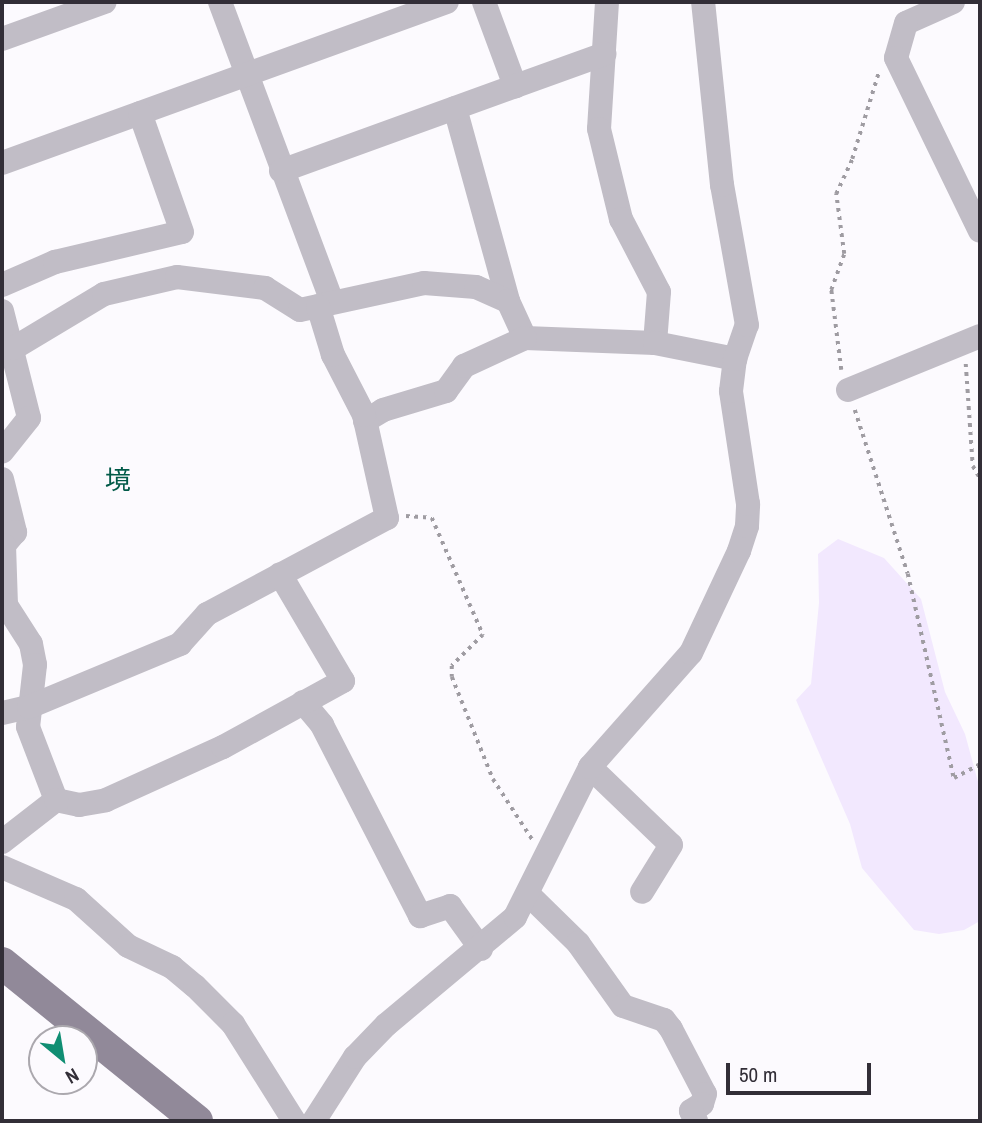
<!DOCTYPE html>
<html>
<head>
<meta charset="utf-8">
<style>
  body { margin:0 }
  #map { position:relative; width:982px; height:1123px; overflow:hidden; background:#fcfafe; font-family:"Archivo Narrow","Noto Sans JP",sans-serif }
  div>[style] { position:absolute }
  .green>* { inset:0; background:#f2e8fe }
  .path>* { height:3.5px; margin-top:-1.75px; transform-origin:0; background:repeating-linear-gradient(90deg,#9f9ca2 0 3.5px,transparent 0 8.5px) }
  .minor>* { height:24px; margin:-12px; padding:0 12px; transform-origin:12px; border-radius:12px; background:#c1bdc6 }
  .major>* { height:32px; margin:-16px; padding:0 16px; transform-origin:16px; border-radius:16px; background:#918999 }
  span { translate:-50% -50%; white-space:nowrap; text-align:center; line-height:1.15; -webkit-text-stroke:7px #fcfafe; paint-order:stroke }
  .quarter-label { font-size:26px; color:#015a48 }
  .frame { position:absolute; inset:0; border:4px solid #322e37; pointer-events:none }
  .north { position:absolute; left:28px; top:1025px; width:70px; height:70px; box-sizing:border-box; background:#fcfafe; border:2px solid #aba8ae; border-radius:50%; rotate:150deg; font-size:19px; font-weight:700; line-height:28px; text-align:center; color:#322e37 }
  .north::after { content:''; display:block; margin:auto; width:24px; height:32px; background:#108e73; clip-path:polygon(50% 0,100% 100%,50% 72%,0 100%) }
  .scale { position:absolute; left:726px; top:1063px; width:145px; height:32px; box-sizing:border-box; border:4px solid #322e37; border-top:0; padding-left:9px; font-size:21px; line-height:24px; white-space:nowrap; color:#322e37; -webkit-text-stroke:5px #fcfafe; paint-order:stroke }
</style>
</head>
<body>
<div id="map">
  <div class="green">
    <i style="clip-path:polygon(838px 539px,884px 558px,921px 599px,945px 692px,965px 734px,980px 789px,980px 921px,964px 930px,939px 934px,914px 930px,862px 868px,850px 824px,796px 700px,811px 684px,819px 603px,818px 554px)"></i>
  </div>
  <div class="path">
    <i style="left:966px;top:364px;width:102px;rotate:86.1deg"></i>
    <i style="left:973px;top:466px;width:14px;rotate:60deg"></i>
    <i style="left:841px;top:370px;width:81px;rotate:-97.1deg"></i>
    <i style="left:831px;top:290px;width:38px;rotate:-70deg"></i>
    <i style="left:844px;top:254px;width:61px;rotate:-97.6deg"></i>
    <i style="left:836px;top:194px;width:38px;rotate:-65deg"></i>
    <i style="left:852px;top:159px;width:92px;rotate:-72.9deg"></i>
    <i style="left:855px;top:410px;width:172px;rotate:72.1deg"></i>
    <i style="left:908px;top:574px;width:209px;rotate:77.3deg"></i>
    <i style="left:954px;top:778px;width:30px;rotate:-28deg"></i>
    <i style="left:406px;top:516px;width:26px;rotate:4deg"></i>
    <i style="left:432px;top:518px;width:128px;rotate:66.4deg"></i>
    <i style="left:483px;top:635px;width:44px;rotate:135deg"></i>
    <i style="left:452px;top:666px;width:11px;rotate:90deg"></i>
    <i style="left:452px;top:677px;width:110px;rotate:68.1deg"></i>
    <i style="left:493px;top:779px;width:72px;rotate:57deg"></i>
  </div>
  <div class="minor">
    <i style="left:220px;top:2px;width:320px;rotate:69.5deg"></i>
    <i style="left:484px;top:2px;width:90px;rotate:69.7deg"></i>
    <i style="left:607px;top:2px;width:127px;rotate:93.6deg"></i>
    <i style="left:599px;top:129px;width:93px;rotate:76.3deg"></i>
    <i style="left:621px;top:219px;width:82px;rotate:62.5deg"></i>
    <i style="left:659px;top:292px;width:51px;rotate:94.5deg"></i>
    <i style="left:953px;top:2px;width:51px;rotate:155.9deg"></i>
    <i style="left:906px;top:23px;width:36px;rotate:106deg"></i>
    <i style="left:896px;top:58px;width:192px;rotate:64.1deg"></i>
    <i style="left:2px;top:39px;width:109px;rotate:-19.8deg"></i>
    <i style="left:455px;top:108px;width:200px;rotate:74.6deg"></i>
    <i style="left:2px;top:163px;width:473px;rotate:-19.9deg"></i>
    <i style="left:281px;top:171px;width:344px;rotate:-19.9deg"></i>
    <i style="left:2px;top:285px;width:58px;rotate:-23.5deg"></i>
    <i style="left:55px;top:262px;width:130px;rotate:-13.3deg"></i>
    <i style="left:182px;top:232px;width:126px;rotate:-109.4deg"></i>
    <i style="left:2px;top:311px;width:110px;rotate:75.8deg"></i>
    <i style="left:29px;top:418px;width:43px;rotate:128.5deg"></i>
    <i style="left:14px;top:348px;width:105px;rotate:-31deg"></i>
    <i style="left:104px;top:294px;width:75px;rotate:-13.1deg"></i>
    <i style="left:177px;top:277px;width:89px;rotate:7.1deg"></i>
    <i style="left:265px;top:288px;width:41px;rotate:32.2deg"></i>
    <i style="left:300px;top:310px;width:127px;rotate:-12.3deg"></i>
    <i style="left:424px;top:283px;width:52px;rotate:4.4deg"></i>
    <i style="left:476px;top:287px;width:35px;rotate:24deg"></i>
    <i style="left:508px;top:301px;width:41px;rotate:65.3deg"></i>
    <i style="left:525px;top:338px;width:130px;rotate:2.2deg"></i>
    <i style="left:655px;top:343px;width:82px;rotate:11.3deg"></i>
    <i style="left:848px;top:390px;width:143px;rotate:-22.2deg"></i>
    <i style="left:365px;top:421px;width:21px;rotate:-31deg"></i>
    <i style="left:383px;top:410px;width:66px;rotate:-16.8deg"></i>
    <i style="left:446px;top:391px;width:31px;rotate:-54deg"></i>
    <i style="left:464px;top:366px;width:67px;rotate:-24.7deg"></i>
    <i style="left:2px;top:479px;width:55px;rotate:76.2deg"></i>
    <i style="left:15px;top:532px;width:17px;rotate:130deg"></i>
    <i style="left:4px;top:545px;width:60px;rotate:88.1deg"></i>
    <i style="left:6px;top:605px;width:46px;rotate:57.3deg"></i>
    <i style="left:31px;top:644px;width:21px;rotate:79deg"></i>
    <i style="left:35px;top:665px;width:62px;rotate:96.4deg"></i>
    <i style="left:28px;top:727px;width:78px;rotate:69deg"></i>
    <i style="left:303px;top:702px;width:30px;rotate:50deg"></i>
    <i style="left:322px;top:725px;width:215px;rotate:62.8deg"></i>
    <i style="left:420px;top:916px;width:32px;rotate:-18deg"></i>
    <i style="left:450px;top:906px;width:53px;rotate:54.2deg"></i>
    <i style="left:2px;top:713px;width:28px;rotate:-13deg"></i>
    <i style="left:29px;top:707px;width:164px;rotate:-22.6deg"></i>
    <i style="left:180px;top:644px;width:40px;rotate:-48deg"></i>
    <i style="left:207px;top:614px;width:204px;rotate:-28.1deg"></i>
    <i style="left:387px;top:518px;width:106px;rotate:-102.6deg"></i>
    <i style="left:364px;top:415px;width:68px;rotate:-117.3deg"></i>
    <i style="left:333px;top:355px;width:51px;rotate:-107deg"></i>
    <i style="left:590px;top:767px;width:112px;rotate:43.9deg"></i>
    <i style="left:671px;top:845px;width:55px;rotate:121.7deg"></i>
    <i style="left:2px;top:842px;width:68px;rotate:-37.9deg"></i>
    <i style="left:56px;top:800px;width:24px;rotate:12deg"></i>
    <i style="left:79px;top:805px;width:27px;rotate:-10deg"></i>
    <i style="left:106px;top:800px;width:128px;rotate:-24.4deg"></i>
    <i style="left:223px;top:747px;width:137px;rotate:-28.8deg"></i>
    <i style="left:343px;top:681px;width:124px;rotate:-120.5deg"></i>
    <i style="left:2px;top:867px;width:81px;rotate:23.4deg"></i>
    <i style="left:76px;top:899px;width:70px;rotate:42.1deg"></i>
    <i style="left:128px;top:946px;width:49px;rotate:25.5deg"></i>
    <i style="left:172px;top:967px;width:30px;rotate:40deg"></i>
    <i style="left:195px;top:986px;width:54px;rotate:45deg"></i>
    <i style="left:233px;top:1024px;width:115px;rotate:57.8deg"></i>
    <i style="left:529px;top:895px;width:69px;rotate:44.4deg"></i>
    <i style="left:578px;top:943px;width:77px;rotate:54.5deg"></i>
    <i style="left:623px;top:1006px;width:43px;rotate:18.9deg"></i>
    <i style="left:664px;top:1020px;width:11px;rotate:52deg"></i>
    <i style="left:671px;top:1029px;width:73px;rotate:62.4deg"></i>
    <i style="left:705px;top:1094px;width:10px;rotate:107deg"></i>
    <i style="left:702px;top:1104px;width:13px;rotate:148deg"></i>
    <i style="left:691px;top:1111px;width:11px;rotate:63deg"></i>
    <i style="left:314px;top:1121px;width:76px;rotate:-57.4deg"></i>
    <i style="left:355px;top:1057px;width:45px;rotate:-45.9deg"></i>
    <i style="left:386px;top:1025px;width:168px;rotate:-39.9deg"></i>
    <i style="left:515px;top:917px;width:168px;rotate:-63.4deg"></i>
    <i style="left:590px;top:767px;width:152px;rotate:-48.5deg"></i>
    <i style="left:691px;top:653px;width:113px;rotate:-64.8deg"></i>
    <i style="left:739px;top:551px;width:26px;rotate:-72deg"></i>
    <i style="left:747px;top:526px;width:22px;rotate:-87deg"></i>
    <i style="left:748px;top:504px;width:114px;rotate:-98.6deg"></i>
    <i style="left:731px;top:391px;width:32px;rotate:-83deg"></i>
    <i style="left:735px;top:359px;width:36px;rotate:-71deg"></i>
    <i style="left:747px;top:325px;width:142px;rotate:-100.1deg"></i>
    <i style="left:722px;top:185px;width:184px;rotate:-95.9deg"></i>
  </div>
  <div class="major">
    <i style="left:2px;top:963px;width:251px;rotate:39deg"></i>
  </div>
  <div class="quarter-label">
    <span style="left:118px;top:480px">境</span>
  </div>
  <div class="frame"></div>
  <div class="north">N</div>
  <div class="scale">50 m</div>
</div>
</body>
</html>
